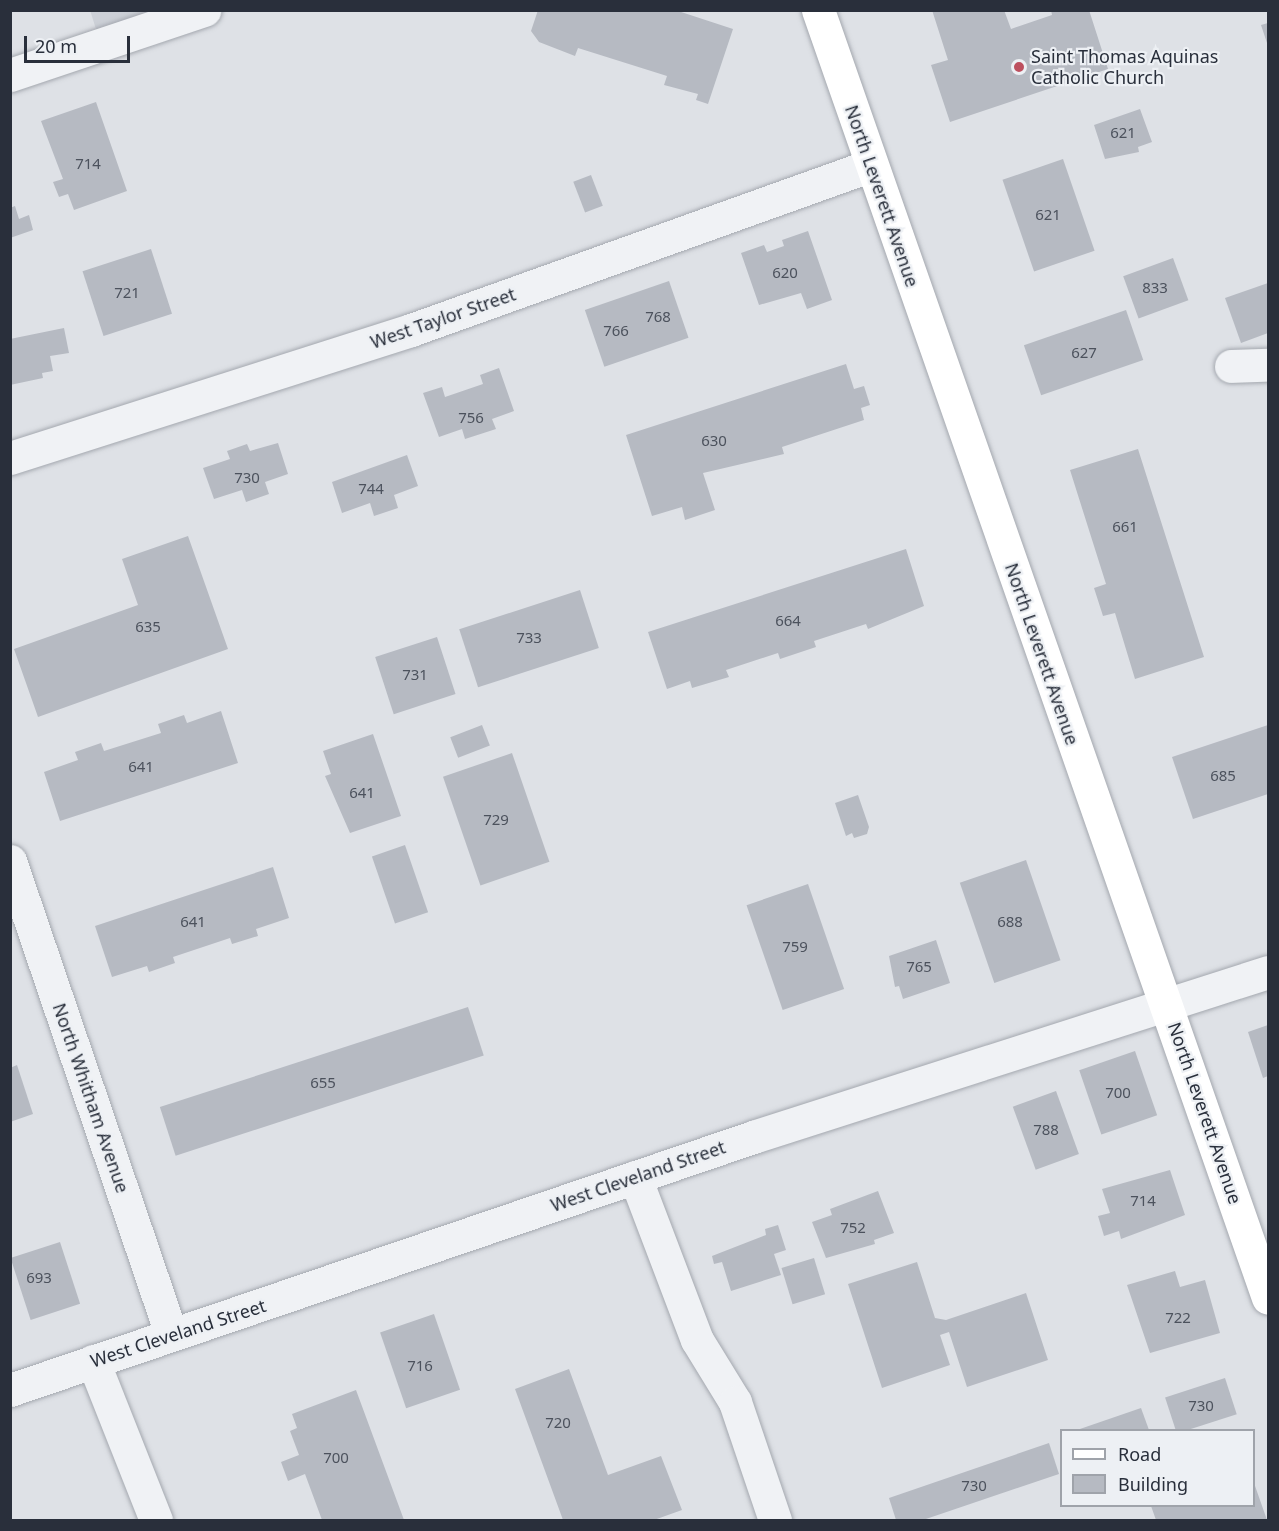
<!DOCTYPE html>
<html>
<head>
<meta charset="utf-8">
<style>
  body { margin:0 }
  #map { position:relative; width:1279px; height:1531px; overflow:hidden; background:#dee1e6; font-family:"Noto Sans",sans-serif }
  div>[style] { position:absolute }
  .built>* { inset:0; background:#ccd0d7 }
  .building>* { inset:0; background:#b6bac2; transform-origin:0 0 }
  .roads { filter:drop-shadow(0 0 2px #a4a8af) drop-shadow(0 0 2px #a4a8af) }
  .street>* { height:33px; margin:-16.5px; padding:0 16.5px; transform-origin:16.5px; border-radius:16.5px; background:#f0f2f5 }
  .secondary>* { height:33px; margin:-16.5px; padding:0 16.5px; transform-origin:16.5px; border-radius:16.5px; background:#fff }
  .dots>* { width:16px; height:16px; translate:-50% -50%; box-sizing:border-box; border:3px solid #edf0f4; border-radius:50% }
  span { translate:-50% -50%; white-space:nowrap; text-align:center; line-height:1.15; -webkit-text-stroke:4.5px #edf0f4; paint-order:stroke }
  .number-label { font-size:15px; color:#4c525d }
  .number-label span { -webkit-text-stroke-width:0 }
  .poi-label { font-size:18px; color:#292f3b }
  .left { translate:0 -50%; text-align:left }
  .street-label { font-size:18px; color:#292f3b }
  .frame { position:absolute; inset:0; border:12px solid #292f3b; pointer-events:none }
  .legend { position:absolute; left:1060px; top:1429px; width:195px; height:78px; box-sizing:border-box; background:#edf0f4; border:2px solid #9fa3aa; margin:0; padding:8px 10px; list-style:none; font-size:18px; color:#292f3b }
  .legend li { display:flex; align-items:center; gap:12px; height:30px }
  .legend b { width:30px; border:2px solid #9fa3aa }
  .scale { position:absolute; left:24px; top:36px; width:106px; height:27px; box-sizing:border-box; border:3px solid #292f3b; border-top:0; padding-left:8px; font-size:18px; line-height:21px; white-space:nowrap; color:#292f3b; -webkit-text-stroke:4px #edf0f4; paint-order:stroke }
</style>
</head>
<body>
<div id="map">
  <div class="built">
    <i style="clip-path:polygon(90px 10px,204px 11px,101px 45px)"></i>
  </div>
  <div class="building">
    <i style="clip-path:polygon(538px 10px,675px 10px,733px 29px,708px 104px,696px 100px,698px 94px,664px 85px,667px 76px,578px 48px,575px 56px,539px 42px,531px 31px)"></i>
    <i style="clip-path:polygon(932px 10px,1004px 10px,1011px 29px,1052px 15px,1051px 10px,1089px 10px,1108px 69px,950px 122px,931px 65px,948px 60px)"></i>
    <i style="clip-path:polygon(1268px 23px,1268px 46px,1261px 25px)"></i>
    <i style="clip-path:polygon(96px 102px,127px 191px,74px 210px,68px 194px,59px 197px,53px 182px,63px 179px,41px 121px)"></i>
    <i style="clip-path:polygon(1140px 109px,1152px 142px,1138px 147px,1139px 152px,1105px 159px,1094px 125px)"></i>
    <i style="left:1063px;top:159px;width:97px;height:64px;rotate:71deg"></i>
    <i style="left:591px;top:175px;width:33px;height:19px;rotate:69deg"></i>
    <i style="clip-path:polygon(15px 206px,19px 219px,29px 215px,33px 230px,10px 238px,10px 208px)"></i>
    <i style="clip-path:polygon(808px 231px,832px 300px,807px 309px,801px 293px,759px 305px,741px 253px,764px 245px,767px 252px,784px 246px,782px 240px)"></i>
    <i style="left:151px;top:249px;width:68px;height:72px;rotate:72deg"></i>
    <i style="left:1173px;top:258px;width:45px;height:53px;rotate:70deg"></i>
    <i style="left:669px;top:281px;width:60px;height:89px;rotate:71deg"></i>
    <i style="clip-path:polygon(1268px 283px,1268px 333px,1241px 343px,1225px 298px)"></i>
    <i style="left:1126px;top:310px;width:53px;height:108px;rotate:71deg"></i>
    <i style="clip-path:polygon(64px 328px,69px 353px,50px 356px,53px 371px,42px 373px,43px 378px,10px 385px,10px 339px)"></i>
    <i style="clip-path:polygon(846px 364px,854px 389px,864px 386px,870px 405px,861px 408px,864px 420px,782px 447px,784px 454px,703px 473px,715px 510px,685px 520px,682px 507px,652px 516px,626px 435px)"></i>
    <i style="clip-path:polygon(499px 368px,514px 411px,492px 419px,496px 429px,465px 439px,462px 429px,439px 437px,423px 393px,442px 387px,445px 397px,483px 384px,480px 375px)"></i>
    <i style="clip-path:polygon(278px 443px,288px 474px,265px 482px,269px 494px,246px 502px,242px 490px,214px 499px,203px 468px,230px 459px,227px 451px,247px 444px,250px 451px)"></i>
    <i style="clip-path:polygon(1138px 449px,1204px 657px,1135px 679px,1115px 613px,1103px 616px,1094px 588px,1106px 584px,1070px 470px)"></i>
    <i style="clip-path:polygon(407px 455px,418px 486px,394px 495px,398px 508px,374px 516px,370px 503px,342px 513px,332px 482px)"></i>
    <i style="clip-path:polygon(188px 536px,228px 649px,38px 717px,14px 649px,138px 605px,122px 559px)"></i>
    <i style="clip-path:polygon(906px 549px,924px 606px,868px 629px,866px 624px,814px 641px,816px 647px,780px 659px,778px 653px,726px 670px,729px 677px,692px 688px,690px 681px,667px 689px,648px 632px)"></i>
    <i style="left:580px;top:590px;width:61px;height:127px;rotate:72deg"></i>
    <i style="left:437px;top:637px;width:60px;height:65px;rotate:72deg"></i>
    <i style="clip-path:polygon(221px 711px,238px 763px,60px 821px,44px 772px,78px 760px,75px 752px,101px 743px,104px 751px,161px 733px,158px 724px,184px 715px,187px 723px)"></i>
    <i style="left:482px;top:725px;width:22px;height:34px;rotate:69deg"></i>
    <i style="clip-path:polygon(1268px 725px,1268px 794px,1193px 819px,1172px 757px)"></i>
    <i style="clip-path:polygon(373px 734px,401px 816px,350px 833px,325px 776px,331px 774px,323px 751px)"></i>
    <i style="left:512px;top:753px;width:115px;height:73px;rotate:71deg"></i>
    <i style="clip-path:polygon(858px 795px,869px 827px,867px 834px,854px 838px,852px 833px,846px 836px,835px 803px)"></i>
    <i style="left:405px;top:845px;width:71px;height:35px;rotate:71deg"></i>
    <i style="left:1026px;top:860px;width:106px;height:70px;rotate:71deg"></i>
    <i style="clip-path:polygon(273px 867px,289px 918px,256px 929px,258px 936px,232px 944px,230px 938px,173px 957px,175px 963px,149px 972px,147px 966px,112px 977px,95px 926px)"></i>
    <i style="left:808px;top:884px;width:111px;height:65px;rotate:71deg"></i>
    <i style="clip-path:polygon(936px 940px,950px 983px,903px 999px,899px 986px,895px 987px,889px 956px)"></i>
    <i style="left:468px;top:1007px;width:51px;height:324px;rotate:72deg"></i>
    <i style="clip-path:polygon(1268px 1025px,1268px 1076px,1263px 1078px,1248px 1032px)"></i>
    <i style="left:1135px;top:1051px;width:68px;height:59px;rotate:71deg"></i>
    <i style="clip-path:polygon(17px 1065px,33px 1114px,10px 1122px,10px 1068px)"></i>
    <i style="left:1056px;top:1091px;width:67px;height:46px;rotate:70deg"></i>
    <i style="clip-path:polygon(1170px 1170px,1185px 1215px,1121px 1239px,1119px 1231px,1104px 1236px,1098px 1216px,1110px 1213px,1102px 1189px)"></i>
    <i style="clip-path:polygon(878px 1191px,894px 1233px,874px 1240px,875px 1244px,826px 1258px,812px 1222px,832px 1215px,830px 1209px)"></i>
    <i style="clip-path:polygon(778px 1225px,786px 1250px,774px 1254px,781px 1275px,731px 1291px,722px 1262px,714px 1264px,712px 1256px,766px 1235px,765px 1229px)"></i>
    <i style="left:60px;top:1242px;width:65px;height:52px;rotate:72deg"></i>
    <i style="left:814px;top:1258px;width:38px;height:34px;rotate:73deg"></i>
    <i style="clip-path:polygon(917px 1262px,935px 1318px,946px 1320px,1026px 1293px,1048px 1360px,967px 1387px,949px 1332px,940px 1335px,950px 1365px,882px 1388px,848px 1284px)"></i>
    <i style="clip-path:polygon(1175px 1271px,1180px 1287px,1205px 1280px,1220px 1333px,1150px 1353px,1127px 1285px)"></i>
    <i style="left:434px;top:1314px;width:80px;height:57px;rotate:71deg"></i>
    <i style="clip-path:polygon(569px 1369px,608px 1475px,661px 1456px,682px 1510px,654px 1520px,563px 1520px,515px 1389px)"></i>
    <i style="left:1225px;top:1378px;width:38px;height:63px;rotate:72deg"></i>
    <i style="clip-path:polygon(356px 1390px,404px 1520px,322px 1520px,305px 1474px,288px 1481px,281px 1462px,299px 1455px,290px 1431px,297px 1428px,292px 1414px)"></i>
    <i style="clip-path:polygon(1141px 1408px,1149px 1430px,1077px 1430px)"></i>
    <i style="clip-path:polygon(1049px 1443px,1059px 1474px,923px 1520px,896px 1520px,889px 1498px)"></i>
    <i style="clip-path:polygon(1254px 1483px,1267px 1520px,1156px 1520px,1151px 1506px,1254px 1506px)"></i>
  </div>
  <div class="roads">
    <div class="street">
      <i style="left:10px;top:75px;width:205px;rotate:-18.5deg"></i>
      <i style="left:1231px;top:366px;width:37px;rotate:-2deg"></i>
      <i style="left:10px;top:458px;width:421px;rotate:-17.7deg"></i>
      <i style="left:411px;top:330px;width:489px;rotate:-19.7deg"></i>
      <i style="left:10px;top:861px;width:500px;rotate:71.2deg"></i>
      <i style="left:635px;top:1177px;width:174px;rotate:69.2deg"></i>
      <i style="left:697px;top:1340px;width:73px;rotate:58.5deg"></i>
      <i style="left:735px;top:1402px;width:125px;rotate:71.3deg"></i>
      <i style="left:93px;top:1361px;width:171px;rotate:68.4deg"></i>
      <i style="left:10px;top:1390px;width:785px;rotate:-18.8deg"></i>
      <i style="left:753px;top:1137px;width:541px;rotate:-17.76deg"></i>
    </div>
    <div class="secondary">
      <i style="left:818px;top:10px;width:1364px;rotate:70.74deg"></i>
    </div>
  </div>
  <div class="dots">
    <i style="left:1019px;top:67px;background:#bd505f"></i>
  </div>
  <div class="number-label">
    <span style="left:1123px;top:133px">621</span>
    <span style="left:88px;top:164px">714</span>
    <span style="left:1048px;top:215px">621</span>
    <span style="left:785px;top:273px">620</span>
    <span style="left:1155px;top:288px">833</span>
    <span style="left:127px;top:293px">721</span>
    <span style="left:658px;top:317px">768</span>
    <span style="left:616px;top:331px">766</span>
    <span style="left:1084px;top:353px">627</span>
    <span style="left:471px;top:418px">756</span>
    <span style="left:714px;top:441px">630</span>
    <span style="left:247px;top:478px">730</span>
    <span style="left:371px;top:489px">744</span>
    <span style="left:1125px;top:527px">661</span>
    <span style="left:788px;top:621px">664</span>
    <span style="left:148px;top:627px">635</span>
    <span style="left:529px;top:638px">733</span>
    <span style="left:415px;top:675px">731</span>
    <span style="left:141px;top:767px">641</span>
    <span style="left:1223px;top:776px">685</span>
    <span style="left:362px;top:793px">641</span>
    <span style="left:496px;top:820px">729</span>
    <span style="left:193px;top:922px">641</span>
    <span style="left:1010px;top:922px">688</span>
    <span style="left:795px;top:947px">759</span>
    <span style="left:919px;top:967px">765</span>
    <span style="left:323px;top:1083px">655</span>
    <span style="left:1118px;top:1093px">700</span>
    <span style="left:1046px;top:1130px">788</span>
    <span style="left:1143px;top:1201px">714</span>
    <span style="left:853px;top:1228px">752</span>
    <span style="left:39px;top:1278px">693</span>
    <span style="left:1178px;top:1318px">722</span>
    <span style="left:420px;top:1366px">716</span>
    <span style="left:1201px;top:1406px">730</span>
    <span style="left:558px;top:1423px">720</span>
    <span style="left:336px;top:1458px">700</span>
    <span style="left:974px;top:1486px">730</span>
  </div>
  <div class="poi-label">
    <span class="left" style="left:1031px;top:67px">Saint Thomas Aquinas<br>Catholic Church</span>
  </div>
  <div class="street-label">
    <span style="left:882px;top:196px;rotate:71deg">North Leverett Avenue</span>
    <span style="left:443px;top:318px;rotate:-19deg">West Taylor Street</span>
    <span style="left:1042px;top:654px;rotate:71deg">North Leverett Avenue</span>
    <span style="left:91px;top:1098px;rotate:71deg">North Whitham Avenue</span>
    <span style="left:1205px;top:1113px;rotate:71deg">North Leverett Avenue</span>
    <span style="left:638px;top:1176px;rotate:-19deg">West Cleveland Street</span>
    <span style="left:178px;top:1333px;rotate:-18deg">West Cleveland Street</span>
  </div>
  <div class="frame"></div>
  <ul class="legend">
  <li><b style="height:8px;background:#fff"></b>Road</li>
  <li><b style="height:16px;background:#b6bac2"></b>Building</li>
  </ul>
  <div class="scale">20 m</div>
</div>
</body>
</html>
